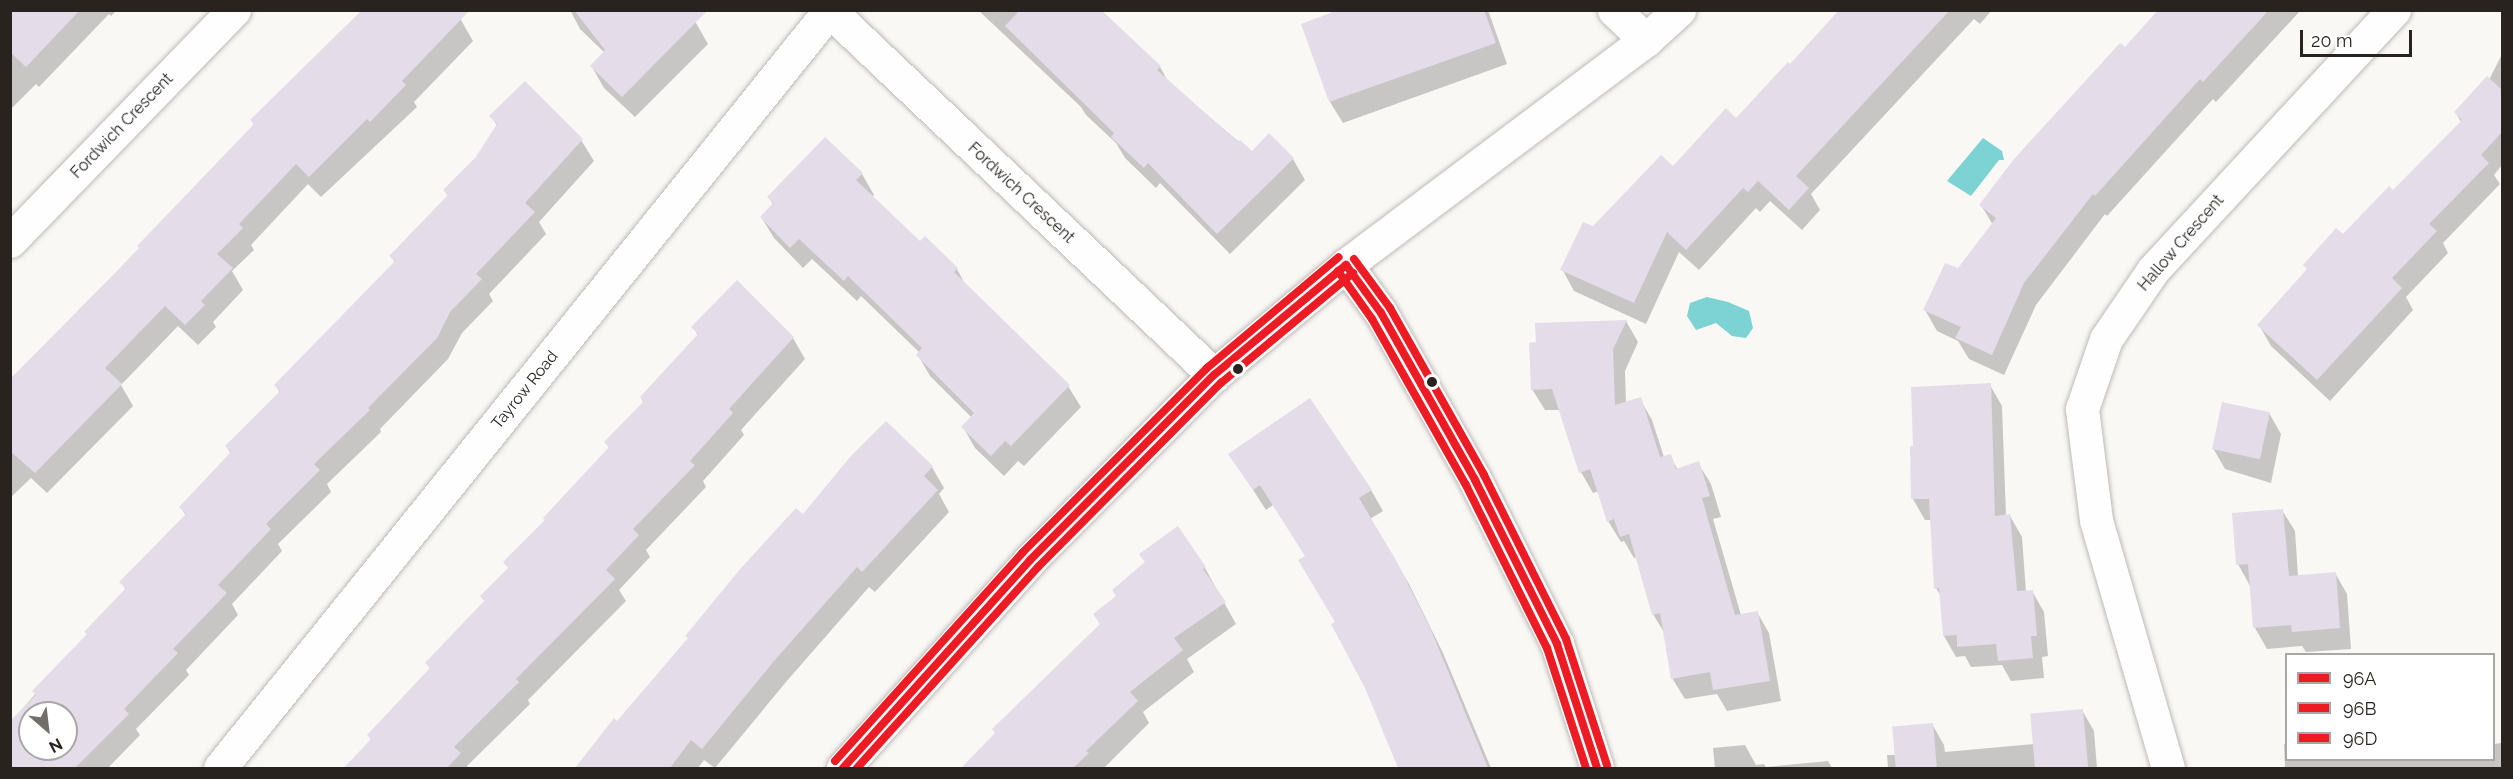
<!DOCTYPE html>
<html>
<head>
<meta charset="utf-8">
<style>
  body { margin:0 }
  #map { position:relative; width:2513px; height:779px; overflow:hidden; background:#faf8f5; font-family:Raleway,sans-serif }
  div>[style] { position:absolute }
  .water>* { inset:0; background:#7dd2d3 }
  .shadow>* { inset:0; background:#0003 }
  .building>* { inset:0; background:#e4dce9; transform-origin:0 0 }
  .roads { filter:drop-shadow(0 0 2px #bebab7) drop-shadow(0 0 2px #bebab7) }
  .minor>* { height:33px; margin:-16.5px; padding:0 16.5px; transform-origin:16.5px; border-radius:16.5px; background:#fefefe }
  .bus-1>* { height:8px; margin:-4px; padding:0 4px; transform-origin:4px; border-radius:4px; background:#ed1c24 }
  .bus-2>* { height:8px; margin:-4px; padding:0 4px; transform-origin:4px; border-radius:4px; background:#ed1c24 }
  .bus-3>* { height:8px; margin:-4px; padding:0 4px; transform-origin:4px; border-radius:4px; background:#ed1c24 }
  .dots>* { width:16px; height:16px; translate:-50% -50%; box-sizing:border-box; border:3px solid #fff; border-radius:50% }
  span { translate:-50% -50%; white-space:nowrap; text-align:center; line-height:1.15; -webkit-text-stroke:5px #fff; paint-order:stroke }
  .street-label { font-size:16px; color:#28231e }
  .frame { position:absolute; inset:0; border:12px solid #28231e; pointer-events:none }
  .legend { position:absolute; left:2285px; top:653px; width:210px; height:108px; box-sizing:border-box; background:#fff; border:2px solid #a9a7a5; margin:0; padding:8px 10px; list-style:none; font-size:18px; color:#28231e }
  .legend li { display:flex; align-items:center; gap:12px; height:30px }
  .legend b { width:30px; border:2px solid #a9a7a5 }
  .north { position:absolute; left:18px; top:701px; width:60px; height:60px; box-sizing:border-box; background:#fff; border:2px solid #a9a7a5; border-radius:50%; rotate:152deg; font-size:16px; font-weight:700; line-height:24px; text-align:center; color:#28231e }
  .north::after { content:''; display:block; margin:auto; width:21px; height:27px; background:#726e69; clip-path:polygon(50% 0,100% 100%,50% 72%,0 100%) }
  .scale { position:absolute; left:2300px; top:30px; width:112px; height:27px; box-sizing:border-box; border:3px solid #28231e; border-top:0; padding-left:8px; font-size:18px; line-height:21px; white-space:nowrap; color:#28231e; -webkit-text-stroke:4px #fff; paint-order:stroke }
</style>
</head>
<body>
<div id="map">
  <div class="water">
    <i style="clip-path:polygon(1983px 138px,2002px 151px,2004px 160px,1999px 160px,1971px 196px,1947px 181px)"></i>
    <i style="clip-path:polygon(1707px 297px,1728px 302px,1749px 311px,1753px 328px,1746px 338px,1732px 336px,1716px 323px,1696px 330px,1687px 316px,1690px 303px)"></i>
  </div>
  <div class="shadow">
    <i style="clip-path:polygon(10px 10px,117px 10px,111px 16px,109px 14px,39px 87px,36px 84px,10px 110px)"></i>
    <i style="clip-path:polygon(451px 10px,461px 20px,473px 41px,414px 102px,417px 107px,321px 197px,308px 184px,251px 245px,254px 250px,232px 271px,243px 290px,213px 322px,216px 327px,198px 345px,178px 326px,121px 385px,133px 406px,47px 493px,31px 478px,10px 498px,10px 381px,140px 249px,255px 126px,251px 120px)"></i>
    <i style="clip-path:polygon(570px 10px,683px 10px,696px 23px,708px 44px,635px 117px,604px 88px,592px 67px,605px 53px,580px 29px)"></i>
    <i style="clip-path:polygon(978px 10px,1101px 10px,1160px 67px,1169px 83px,1252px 153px,1293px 159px,1305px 180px,1230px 254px,1160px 183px,1156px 188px,1125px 158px,1116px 143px,1086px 115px,1081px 107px)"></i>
    <i style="clip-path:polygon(1342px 10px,1488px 10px,1507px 64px,1343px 123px,1330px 102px,1303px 25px)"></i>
    <i style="clip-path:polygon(1841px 10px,1992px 10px,1980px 24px,1974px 19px,1811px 194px,1820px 210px,1802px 230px,1770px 201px,1760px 212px,1756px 208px,1699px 270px,1679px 252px,1646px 324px,1574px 291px,1562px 269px,1593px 228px,1736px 120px,1790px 67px)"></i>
    <i style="clip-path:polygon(2160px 10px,2301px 10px,2216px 102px,2213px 99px,2107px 216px,2105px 214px,2036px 305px,2004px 375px,1969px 359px,1958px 341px,1937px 331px,1925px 310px,1993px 225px,1981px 205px)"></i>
    <i style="clip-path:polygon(2502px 54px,2502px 165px,2494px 175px,2500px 184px,2443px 243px,2448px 253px,2406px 297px,2413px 310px,2330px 401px,2271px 346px,2259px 325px,2308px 271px,2305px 266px,2393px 192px,2461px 122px,2456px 113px,2490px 78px)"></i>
    <i style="clip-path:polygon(evenodd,491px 116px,581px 140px,594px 161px,539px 222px,546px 234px,489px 294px,493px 301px,462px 333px,448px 359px,380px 429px,381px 432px,327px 484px,331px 492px,278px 544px,282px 551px,232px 604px,238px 615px,186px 670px,189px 675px,136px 729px,140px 735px,108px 768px,10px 768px,10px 723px,126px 590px,121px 582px,186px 516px,181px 507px,231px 454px,227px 447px,280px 393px,276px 386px,395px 263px,391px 256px,448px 196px,445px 191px,476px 159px,497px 126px,491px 116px,30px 713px,66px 713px,66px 749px,30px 749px,30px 713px)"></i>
    <i style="clip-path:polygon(862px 174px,874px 195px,872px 197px,920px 243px,957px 269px,967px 288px,1068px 386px,1081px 407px,1024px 466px,1018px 461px,1004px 476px,975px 448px,963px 427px,972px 418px,930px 376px,918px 355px,920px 353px,861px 296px,857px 301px,812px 259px,803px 268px,774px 238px,761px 217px,773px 205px,769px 197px)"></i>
    <i style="clip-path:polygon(1626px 321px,1638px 342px,1625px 371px,1626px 404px,1640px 399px,1652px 420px,1664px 457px,1670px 456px,1678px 470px,1698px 463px,1711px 484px,1721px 517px,1713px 519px,1741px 615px,1757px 612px,1769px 633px,1781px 701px,1727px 711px,1717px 694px,1685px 699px,1672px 678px,1665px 634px,1653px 614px,1637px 557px,1634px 558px,1624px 541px,1621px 542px,1608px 521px,1599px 491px,1593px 493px,1581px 472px,1561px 410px,1545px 410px,1532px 389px)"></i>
    <i style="clip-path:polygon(693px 327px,793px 338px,805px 359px,741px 430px,744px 435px,703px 481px,706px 487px,646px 550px,650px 557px,619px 590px,626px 601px,528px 700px,530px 704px,467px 766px,468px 768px,346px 768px,372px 741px,369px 735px,431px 670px,427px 663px,485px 602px,509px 569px,505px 562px,546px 521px,610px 449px,606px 443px,644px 403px,641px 398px,698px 336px)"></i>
    <i style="clip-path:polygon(1990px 385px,2002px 406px,2006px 516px,2010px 516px,2022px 537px,2026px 592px,2032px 591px,2044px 612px,2048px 656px,2042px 657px,2044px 678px,2011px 681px,2002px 665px,1971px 667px,1965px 656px,1956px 657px,1944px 636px,1942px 598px,1936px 588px,1932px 520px,1925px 520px,1913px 499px)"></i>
    <i style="clip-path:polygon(2269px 413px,2281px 434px,2271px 483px,2225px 469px,2213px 448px)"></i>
    <i style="clip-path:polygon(886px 423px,932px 467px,944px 488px,939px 494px,949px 512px,875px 592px,869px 587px,786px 682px,715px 768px,704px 760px,698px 768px,582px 768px,617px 723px)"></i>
    <i style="clip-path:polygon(1230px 454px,1371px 490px,1383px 511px,1370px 519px,1409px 584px,1443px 653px,1491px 768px,1400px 768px,1385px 727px,1333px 624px,1337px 622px,1306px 557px,1273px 505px,1266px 510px)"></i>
    <i style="clip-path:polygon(2282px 510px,2295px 531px,2298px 576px,2335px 573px,2347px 594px,2351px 649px,2306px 652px,2302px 646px,2267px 649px,2255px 628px,2250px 586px,2238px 564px)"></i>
    <i style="clip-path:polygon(1178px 528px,1205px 568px,1236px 624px,1187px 659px,1194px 672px,1143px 712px,1149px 723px,1104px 768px,963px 768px,1101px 625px,1095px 615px,1117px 597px)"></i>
    <i style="clip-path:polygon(2082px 710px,2094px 731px,2097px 768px,1888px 768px,1887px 755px,1896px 755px,1932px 724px,1944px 745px,1945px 752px,2034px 744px)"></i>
    <i style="clip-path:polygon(2502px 743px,2502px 768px,2285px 768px,2284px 744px,2286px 744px,2286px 760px,2494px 760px,2494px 744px)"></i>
    <i style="clip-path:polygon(1745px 745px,1756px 765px,1764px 764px,1766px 767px,1828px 761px,1832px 768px,1715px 768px,1713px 748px)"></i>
  </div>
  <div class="building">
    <i style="clip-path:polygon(10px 10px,80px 10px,26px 67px,10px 52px)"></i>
    <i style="clip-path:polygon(362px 10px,470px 10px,402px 81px,406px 85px,370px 122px,367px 119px,309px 177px,296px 164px,239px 224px,243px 228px,217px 254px,233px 268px,201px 301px,205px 305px,185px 325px,165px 306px,105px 368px,122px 384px,35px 473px,10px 451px,10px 379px,115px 273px,139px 248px,137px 246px,254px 124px,250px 120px)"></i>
    <i style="clip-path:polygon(574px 10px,708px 10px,622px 97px,590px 66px,605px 50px)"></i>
    <i style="clip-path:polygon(1020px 10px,1101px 10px,1161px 66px,1157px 70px,1238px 142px,1240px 140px,1252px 151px,1269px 133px,1294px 158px,1217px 234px,1148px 163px,1144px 168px,1111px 137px,1114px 133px,1005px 26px)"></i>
    <i style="clip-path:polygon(1338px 10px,1484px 10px,1496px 43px,1329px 102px,1301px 24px)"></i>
    <i style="clip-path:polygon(1839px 10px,1950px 10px,1796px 176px,1809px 188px,1789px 210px,1758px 181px,1748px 192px,1743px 188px,1686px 250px,1667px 232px,1634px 303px,1560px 270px,1583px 222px,1593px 226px,1661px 155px,1673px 166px,1726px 108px,1736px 118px,1788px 62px,1790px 64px)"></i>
    <i style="clip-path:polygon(2158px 10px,2269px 10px,2203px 82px,2200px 79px,2095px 196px,2093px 194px,2024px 283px,1992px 355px,1955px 338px,1961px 327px,1923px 310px,1945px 263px,1958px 268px,1996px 218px,1979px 205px,2014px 159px,2120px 43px,2125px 47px)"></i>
    <i style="clip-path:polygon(2487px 76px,2502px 90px,2502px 132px,2481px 155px,2489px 163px,2429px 224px,2437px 231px,2392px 278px,2402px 288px,2317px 380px,2257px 325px,2307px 269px,2303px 265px,2336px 228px,2343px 234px,2389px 186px,2393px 190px,2462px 120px,2454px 112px)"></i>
    <i style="clip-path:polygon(evenodd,525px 81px,583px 139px,525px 203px,535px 212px,476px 274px,482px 279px,450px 312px,437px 338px,368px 408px,370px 410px,314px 464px,320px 470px,266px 524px,271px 529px,218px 585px,227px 593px,173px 649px,178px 653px,124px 709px,129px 714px,75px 768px,10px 768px,10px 721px,36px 695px,32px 691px,87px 634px,84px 632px,126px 588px,119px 582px,186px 514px,179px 507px,231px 452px,225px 446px,280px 391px,274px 385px,395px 261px,389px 256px,448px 195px,443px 190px,475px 158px,497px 124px,489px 116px,525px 81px,30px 713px,66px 713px,66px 749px,30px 749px,30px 713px)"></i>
    <i style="clip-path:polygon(825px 137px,863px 173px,856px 180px,920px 241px,925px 236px,958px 268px,954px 272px,1070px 385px,1011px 446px,1005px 441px,991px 456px,961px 427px,974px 413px,916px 355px,922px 348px,848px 276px,844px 281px,799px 239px,790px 248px,760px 217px,773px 203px,767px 197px)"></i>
    <i style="clip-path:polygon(737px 280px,794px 337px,729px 409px,733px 413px,690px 461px,695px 465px,633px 529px,639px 535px,606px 570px,615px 579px,516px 679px,519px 682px,454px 747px,461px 753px,447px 768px,344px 768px,371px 739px,367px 735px,430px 668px,425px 663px,484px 601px,480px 596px,508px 568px,503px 562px,545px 520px,543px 518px,609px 447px,604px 442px,644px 401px,640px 397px,698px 334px,691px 327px)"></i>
    <i style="clip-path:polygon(1627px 320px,1613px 349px,1615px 405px,1641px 397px,1660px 457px,1671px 454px,1676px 469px,1699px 461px,1710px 496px,1702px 498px,1735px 615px,1758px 611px,1770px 681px,1713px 690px,1710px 672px,1671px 679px,1660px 613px,1652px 615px,1629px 534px,1620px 537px,1614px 519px,1607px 522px,1590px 469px,1579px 473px,1552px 389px,1531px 390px,1529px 343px,1536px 342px,1535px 323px)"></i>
    <i style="clip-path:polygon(1991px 383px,1995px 516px,2010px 514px,2017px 591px,2033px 590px,2037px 636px,2031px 636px,2033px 658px,1998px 661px,1996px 644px,1957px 647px,1957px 635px,1943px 636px,1939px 588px,1934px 589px,1929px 499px,1911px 499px,1910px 446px,1913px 446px,1911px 387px)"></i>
    <i style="clip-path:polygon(1310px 398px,1372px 490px,1359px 498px,1397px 562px,1431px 630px,1488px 768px,1398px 768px,1365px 688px,1331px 624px,1335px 622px,1298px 560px,1305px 556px,1260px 485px,1253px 490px,1228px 454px)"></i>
    <i style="left:2222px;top:402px;width:49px;height:48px;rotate:12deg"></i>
    <i style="clip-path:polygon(886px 421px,933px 466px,924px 476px,938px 490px,862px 572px,857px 567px,774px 661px,702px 749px,691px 740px,670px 768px,575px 768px,614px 718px,617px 721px,688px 638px,685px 636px,741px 568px,796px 508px,803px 514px,850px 457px)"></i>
    <i style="clip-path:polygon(2283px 509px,2289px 576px,2336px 572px,2340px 628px,2292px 632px,2291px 625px,2253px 628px,2248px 564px,2236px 565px,2232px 513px)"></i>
    <i style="clip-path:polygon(1178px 526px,1206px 567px,1203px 569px,1226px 602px,1174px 638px,1183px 650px,1130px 692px,1138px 701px,1086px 751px,1089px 753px,1073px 768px,961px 768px,995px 733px,992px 729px,1100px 624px,1093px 614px,1116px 596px,1112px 590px,1145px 562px,1139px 554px)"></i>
    <i style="left:2083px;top:709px;width:59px;height:53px;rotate:85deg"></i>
    <i style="left:1933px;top:723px;width:45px;height:41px;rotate:85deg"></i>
  </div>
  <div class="roads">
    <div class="minor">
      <i style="left:829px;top:10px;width:531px;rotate:43.47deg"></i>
      <i style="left:1614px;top:10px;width:44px;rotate:43.2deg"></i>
      <i style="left:10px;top:241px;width:322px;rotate:-45.9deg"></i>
      <i style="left:1346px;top:265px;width:59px;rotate:53.9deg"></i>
      <i style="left:1381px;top:313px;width:192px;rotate:60.6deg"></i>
      <i style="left:1475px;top:480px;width:183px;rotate:63.4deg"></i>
      <i style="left:1557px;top:644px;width:130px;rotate:72.1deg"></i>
      <i style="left:220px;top:768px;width:972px;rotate:-51.18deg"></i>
      <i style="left:843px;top:768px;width:280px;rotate:-48deg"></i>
      <i style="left:1030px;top:560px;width:261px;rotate:-45.2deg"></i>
      <i style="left:1214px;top:375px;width:172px;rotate:-39.8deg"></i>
      <i style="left:1346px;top:265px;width:375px;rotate:-36.9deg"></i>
      <i style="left:1646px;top:40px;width:45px;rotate:-42.3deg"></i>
      <i style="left:2168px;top:768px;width:258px;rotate:-106.2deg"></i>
      <i style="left:2096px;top:520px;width:112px;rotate:-97.2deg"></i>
      <i style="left:2082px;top:409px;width:74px;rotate:-71.1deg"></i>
      <i style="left:2106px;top:339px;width:83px;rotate:-55.7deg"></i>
      <i style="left:2153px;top:270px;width:355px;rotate:-47.2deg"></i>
    </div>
  </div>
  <div class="bus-1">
    <i style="left:1346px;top:265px;width:59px;rotate:53.9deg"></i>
    <i style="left:1381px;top:313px;width:192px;rotate:60.6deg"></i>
    <i style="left:1475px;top:480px;width:183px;rotate:63.4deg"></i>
    <i style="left:1557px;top:644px;width:130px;rotate:72.1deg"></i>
    <i style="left:843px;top:768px;width:280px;rotate:-48deg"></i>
    <i style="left:1030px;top:560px;width:261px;rotate:-45.2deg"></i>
    <i style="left:1214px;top:375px;width:172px;rotate:-39.8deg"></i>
  </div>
  <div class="bus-2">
    <i style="left:1338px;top:271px;width:59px;rotate:54.7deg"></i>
    <i style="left:1372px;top:319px;width:191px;rotate:60.5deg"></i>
    <i style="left:1466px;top:485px;width:182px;rotate:63.6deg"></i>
    <i style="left:1547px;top:648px;width:126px;rotate:72deg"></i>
    <i style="left:857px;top:768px;width:270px;rotate:-48deg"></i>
    <i style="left:1038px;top:567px;width:260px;rotate:-45.2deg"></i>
    <i style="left:1221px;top:383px;width:172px;rotate:-39.8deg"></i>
  </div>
  <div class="bus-3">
    <i style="left:1354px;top:259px;width:61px;rotate:53.7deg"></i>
    <i style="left:1390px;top:308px;width:192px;rotate:60.6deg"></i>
    <i style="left:1484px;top:475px;width:183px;rotate:63.4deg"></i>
    <i style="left:1566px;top:639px;width:133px;rotate:72deg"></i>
    <i style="left:835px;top:761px;width:280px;rotate:-48deg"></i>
    <i style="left:1022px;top:553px;width:262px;rotate:-45deg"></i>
    <i style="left:1207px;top:368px;width:172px;rotate:-40.1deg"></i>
  </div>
  <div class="dots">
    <i style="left:1238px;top:369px;background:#28231e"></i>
    <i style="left:1432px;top:382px;background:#28231e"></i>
  </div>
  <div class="street-label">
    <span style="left:122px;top:126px;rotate:-46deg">Fordwich Crescent</span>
    <span style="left:1021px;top:193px;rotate:43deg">Fordwich Crescent</span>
    <span style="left:2181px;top:243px;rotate:-49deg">Hallow Crescent</span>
    <span style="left:525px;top:390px;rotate:-51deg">Tayrow Road</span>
  </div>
  <div class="frame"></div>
  <ul class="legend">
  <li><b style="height:8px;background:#ed1c24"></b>96A</li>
  <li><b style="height:8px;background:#ed1c24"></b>96B</li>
  <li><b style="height:8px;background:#ed1c24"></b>96D</li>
  </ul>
  <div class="north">N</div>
  <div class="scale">20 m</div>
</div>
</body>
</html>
